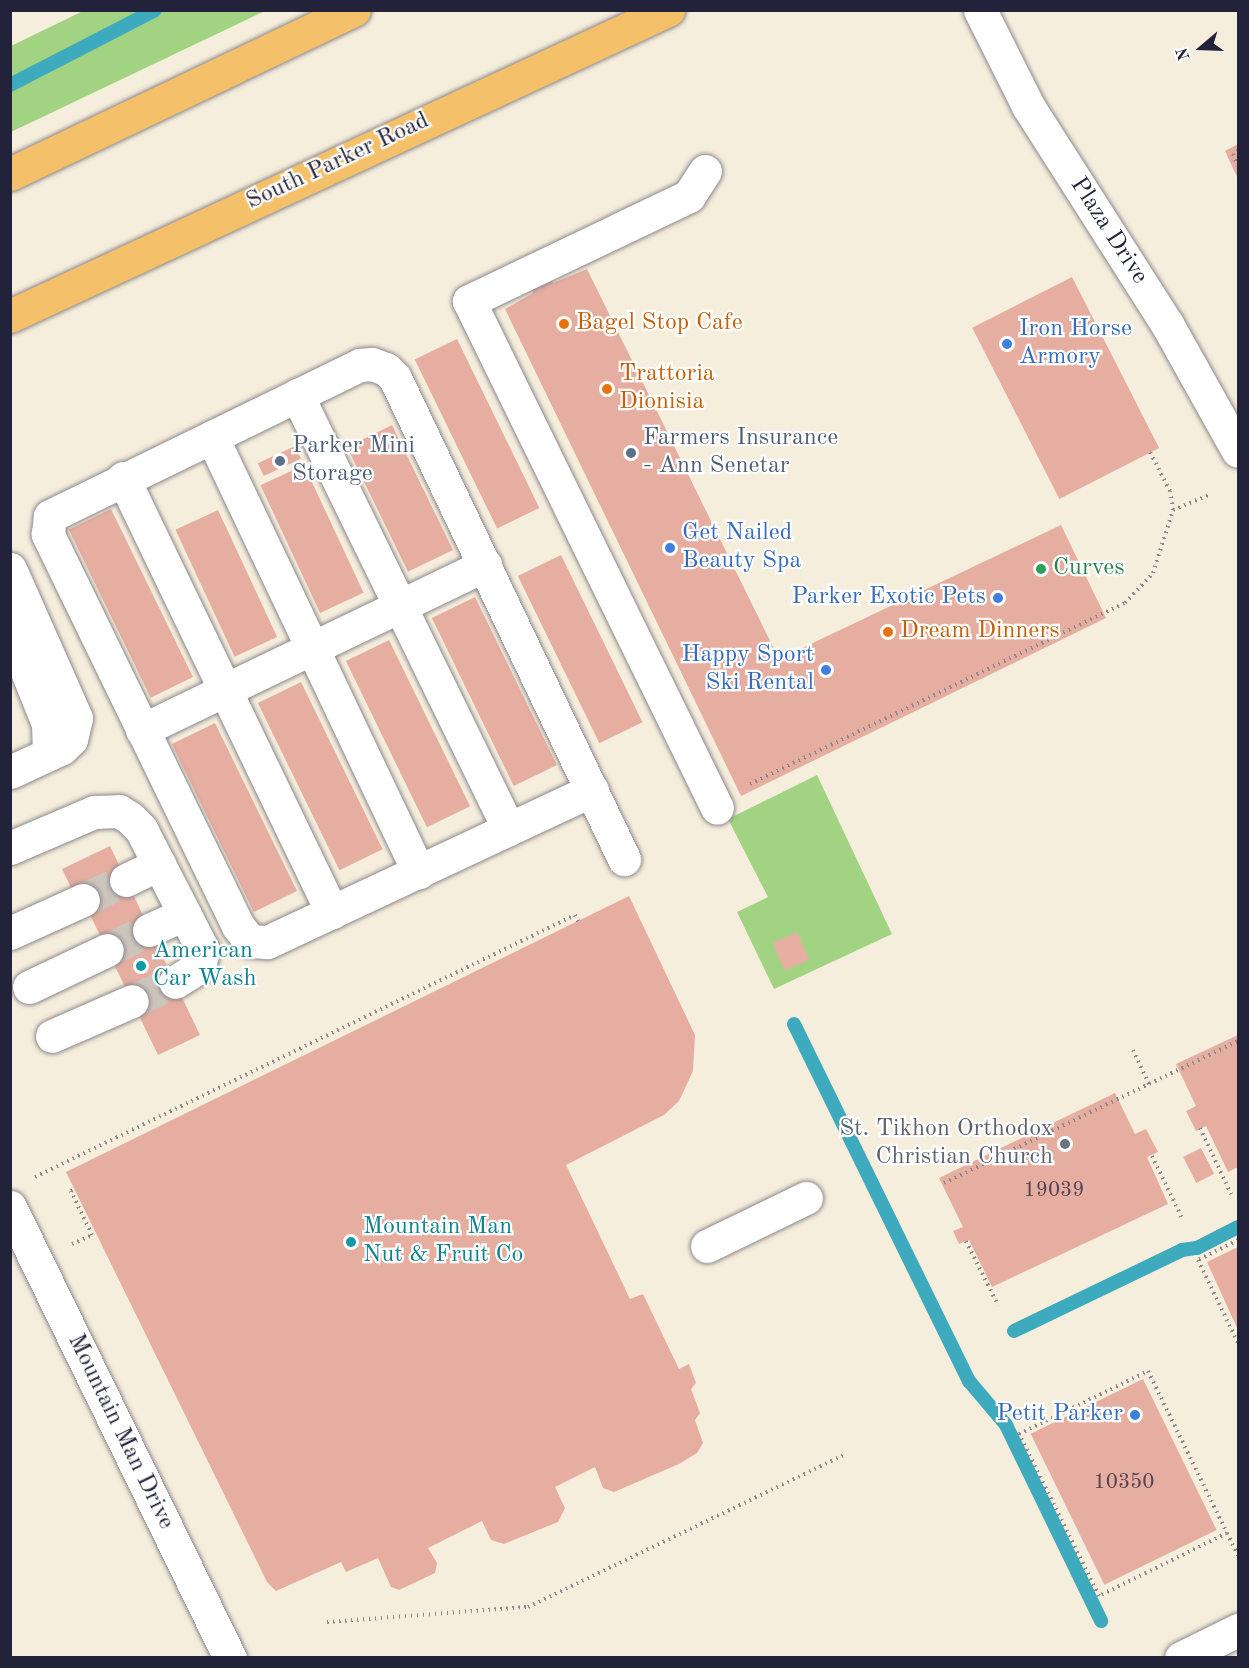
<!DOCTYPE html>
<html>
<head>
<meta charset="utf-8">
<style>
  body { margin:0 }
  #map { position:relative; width:1249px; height:1668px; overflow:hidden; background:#f6eedc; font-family:"Old Standard TT",serif }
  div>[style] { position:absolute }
  .green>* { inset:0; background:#a2d382 }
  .stream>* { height:14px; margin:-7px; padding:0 7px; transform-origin:7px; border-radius:7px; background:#3eaabd }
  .building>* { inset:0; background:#e6aea1; transform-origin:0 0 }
  .minor-tunnel>* { height:33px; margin-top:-16.5px; transform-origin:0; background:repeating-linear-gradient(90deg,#ccc5bc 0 33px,transparent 0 49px) }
  .path>* { height:4px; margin-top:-2px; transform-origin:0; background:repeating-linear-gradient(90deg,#8c888c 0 1.5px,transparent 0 6px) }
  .roads { filter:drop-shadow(0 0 2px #8c888c) drop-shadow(0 0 2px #8c888c) }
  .minor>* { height:33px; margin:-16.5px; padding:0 16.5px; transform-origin:16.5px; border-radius:16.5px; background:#fff }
  .highway>* { height:33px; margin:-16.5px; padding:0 16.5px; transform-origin:16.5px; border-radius:16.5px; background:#f4c16a }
  .dots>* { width:16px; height:16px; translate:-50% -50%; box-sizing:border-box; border:3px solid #fff; border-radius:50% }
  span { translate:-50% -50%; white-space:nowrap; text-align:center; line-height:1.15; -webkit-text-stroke:4.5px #fff; paint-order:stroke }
  .number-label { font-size:21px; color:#534554 }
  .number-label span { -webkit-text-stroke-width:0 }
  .street-label { font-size:24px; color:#22223b }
  .food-label { font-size:24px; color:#c56008 }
  .left { translate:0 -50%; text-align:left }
  .shop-label { font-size:24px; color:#366cbe }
  .right { translate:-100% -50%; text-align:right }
  .service-label { font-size:24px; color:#4e5e75 }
  .leisure-label { font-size:24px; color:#27864d }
  .culture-label { font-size:24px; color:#0d838f }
  .worship-label { font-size:24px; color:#5b616d }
  .frame { position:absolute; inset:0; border:12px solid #22223b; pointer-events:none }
  .north { position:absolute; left:1171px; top:18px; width:60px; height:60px; -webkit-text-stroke:4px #fff; paint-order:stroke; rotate:251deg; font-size:16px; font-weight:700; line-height:24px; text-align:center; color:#22223b }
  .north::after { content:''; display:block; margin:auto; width:21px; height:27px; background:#22223b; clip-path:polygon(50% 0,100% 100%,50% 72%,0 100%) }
</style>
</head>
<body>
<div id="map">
  <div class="green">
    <i style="clip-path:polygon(85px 10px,265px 10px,265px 11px,11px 132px,11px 46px)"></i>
    <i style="clip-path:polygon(817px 775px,892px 934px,774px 989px,737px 912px,768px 897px,728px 819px)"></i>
  </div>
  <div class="stream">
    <i style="left:10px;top:85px;width:163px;rotate:-27.3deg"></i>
    <i style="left:794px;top:1024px;width:398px;rotate:63.9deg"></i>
    <i style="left:969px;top:1381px;width:57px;rotate:49.9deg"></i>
    <i style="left:1006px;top:1425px;width:218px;rotate:64.1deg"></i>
    <i style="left:1014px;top:1331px;width:187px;rotate:-25.7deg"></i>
    <i style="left:1182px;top:1250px;width:15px;rotate:-8deg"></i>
    <i style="left:1197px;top:1248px;width:46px;rotate:-27.1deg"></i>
  </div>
  <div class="building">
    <i style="clip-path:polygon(1238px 144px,1238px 179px,1225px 151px)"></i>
    <i style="clip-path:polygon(547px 268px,553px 283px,587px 269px,779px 659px,1061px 525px,1106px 618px,741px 796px,505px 309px,533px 293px,526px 278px)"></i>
    <i style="left:1072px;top:277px;width:192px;height:112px;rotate:63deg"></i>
    <i style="left:457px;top:339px;width:188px;height:47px;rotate:64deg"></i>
    <i style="left:392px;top:425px;width:139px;height:50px;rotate:64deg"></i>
    <i style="left:295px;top:446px;width:14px;height:41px;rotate:65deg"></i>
    <i style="left:304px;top:465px;width:141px;height:48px;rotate:65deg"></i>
    <i style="left:111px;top:509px;width:187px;height:47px;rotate:64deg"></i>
    <i style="left:218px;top:510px;width:140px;height:47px;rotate:65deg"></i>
    <i style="left:561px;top:555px;width:186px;height:48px;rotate:64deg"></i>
    <i style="left:475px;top:597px;width:187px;height:48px;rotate:64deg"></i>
    <i style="left:389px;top:640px;width:185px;height:48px;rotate:64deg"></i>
    <i style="left:301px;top:682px;width:186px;height:48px;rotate:64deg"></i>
    <i style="left:215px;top:723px;width:187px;height:48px;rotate:64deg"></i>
    <i style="clip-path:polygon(110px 846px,200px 1035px,158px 1055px,80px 894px,75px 896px,62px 869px)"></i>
    <i style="clip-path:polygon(629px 896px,695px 1035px,693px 1071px,679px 1101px,664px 1115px,566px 1165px,630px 1299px,643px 1294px,679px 1369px,689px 1364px,696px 1383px,691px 1389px,700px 1413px,695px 1420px,703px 1443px,697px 1453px,679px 1464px,614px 1492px,603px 1488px,595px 1467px,555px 1487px,565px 1508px,558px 1522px,504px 1544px,491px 1540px,482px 1521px,428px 1548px,437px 1563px,435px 1573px,399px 1590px,391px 1587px,378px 1558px,346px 1572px,341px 1562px,276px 1591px,267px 1582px,66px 1172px)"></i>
    <i style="left:797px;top:932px;width:30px;height:27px;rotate:66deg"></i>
    <i style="clip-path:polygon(1238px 1035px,1238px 1167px,1228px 1172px,1206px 1126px,1196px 1131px,1186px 1111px,1196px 1106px,1176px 1064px)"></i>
    <i style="clip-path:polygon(1115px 1093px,1135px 1134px,1146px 1129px,1158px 1152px,1147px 1157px,1168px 1204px,992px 1287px,969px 1240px,959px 1244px,953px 1231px,963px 1227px,939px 1178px)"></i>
    <i style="left:1201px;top:1148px;width:29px;height:20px;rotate:63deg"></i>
    <i style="clip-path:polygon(1238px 1247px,1238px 1330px,1207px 1262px)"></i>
    <i style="left:1143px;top:1379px;width:168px;height:125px;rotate:64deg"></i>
  </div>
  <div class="minor-tunnel">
    <i style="left:83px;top:900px;width:47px;rotate:-24.9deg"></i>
    <i style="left:107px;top:950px;width:47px;rotate:-25.5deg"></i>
    <i style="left:132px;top:1001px;width:47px;rotate:-23.8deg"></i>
  </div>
  <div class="path">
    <i style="left:1238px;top:151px;width:6px;rotate:149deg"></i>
    <i style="left:1233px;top:154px;width:13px;rotate:67deg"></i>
    <i style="left:1173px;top:510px;width:41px;rotate:-22.8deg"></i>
    <i style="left:750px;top:784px;width:416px;rotate:-25.8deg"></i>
    <i style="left:1125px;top:603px;width:41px;rotate:-47deg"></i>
    <i style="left:1153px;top:573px;width:66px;rotate:-72.4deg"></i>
    <i style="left:1173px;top:510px;width:19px;rotate:-99deg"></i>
    <i style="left:1170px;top:491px;width:44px;rotate:-117.1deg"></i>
    <i style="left:1133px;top:1050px;width:38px;rotate:65deg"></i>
    <i style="left:1200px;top:1128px;width:73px;rotate:64.8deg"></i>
    <i style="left:1152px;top:1156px;width:69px;rotate:64.2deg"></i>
    <i style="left:35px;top:1177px;width:600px;rotate:-25.88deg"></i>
    <i style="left:575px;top:915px;width:7px;rotate:63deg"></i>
    <i style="left:944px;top:1183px;width:326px;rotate:-25.8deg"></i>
    <i style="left:1238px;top:1240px;width:45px;rotate:153.4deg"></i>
    <i style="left:1198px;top:1260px;width:92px;rotate:64.3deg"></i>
    <i style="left:966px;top:1241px;width:72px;rotate:63.4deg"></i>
    <i style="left:72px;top:1244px;width:22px;rotate:-24deg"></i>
    <i style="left:92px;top:1235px;width:49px;rotate:-115.5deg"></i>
    <i style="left:71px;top:1191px;width:4px;rotate:-34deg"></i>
    <i style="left:1227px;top:1533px;width:143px;rotate:153.8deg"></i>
    <i style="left:1099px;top:1596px;width:181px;rotate:-116.3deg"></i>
    <i style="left:1019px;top:1434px;width:144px;rotate:-26deg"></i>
    <i style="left:1148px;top:1371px;width:180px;rotate:64deg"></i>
    <i style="left:1227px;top:1533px;width:25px;rotate:64deg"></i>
    <i style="left:327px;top:1622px;width:202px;rotate:-4.3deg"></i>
    <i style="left:528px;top:1607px;width:351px;rotate:-25.7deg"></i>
  </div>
  <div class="roads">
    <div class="minor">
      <i style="left:980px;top:10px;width:107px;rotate:63.4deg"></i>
      <i style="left:1028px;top:106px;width:259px;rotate:57.5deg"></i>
      <i style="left:1167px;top:324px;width:145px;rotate:60.8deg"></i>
      <i style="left:705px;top:171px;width:30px;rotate:123deg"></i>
      <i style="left:689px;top:196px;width:244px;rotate:154.5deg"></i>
      <i style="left:469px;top:301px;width:564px;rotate:63.93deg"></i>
      <i style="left:297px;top:395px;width:483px;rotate:64deg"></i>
      <i style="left:212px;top:437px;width:482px;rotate:64.6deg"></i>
      <i style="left:123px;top:478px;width:482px;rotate:64.3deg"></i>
      <i style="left:10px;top:569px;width:163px;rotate:66.1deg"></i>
      <i style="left:76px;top:718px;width:22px;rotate:103deg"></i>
      <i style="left:71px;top:739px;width:13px;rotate:135deg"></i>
      <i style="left:62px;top:748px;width:57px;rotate:155.2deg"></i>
      <i style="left:10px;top:629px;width:102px;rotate:68.2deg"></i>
      <i style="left:48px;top:724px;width:30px;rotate:88deg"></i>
      <i style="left:142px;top:730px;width:381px;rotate:-25.7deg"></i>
      <i style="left:592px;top:790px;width:359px;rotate:154.9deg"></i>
      <i style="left:267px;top:942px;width:17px;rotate:-177deg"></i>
      <i style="left:250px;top:941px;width:19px;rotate:-129deg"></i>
      <i style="left:238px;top:926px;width:436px;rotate:-115.9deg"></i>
      <i style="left:48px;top:534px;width:18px;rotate:-84deg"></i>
      <i style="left:50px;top:516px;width:345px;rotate:-26deg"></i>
      <i style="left:360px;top:365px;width:12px;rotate:-5deg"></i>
      <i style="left:372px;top:364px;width:15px;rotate:20deg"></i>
      <i style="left:386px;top:369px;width:13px;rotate:45deg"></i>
      <i style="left:395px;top:378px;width:533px;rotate:64.54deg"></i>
      <i style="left:10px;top:848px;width:91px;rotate:-23.2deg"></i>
      <i style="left:94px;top:812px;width:25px;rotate:-2deg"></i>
      <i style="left:119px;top:811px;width:13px;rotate:32deg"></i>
      <i style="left:130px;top:818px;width:16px;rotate:45deg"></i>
      <i style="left:141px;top:829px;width:136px;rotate:62.9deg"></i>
      <i style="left:203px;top:950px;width:17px;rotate:103deg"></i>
      <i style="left:199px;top:967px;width:28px;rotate:148deg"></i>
      <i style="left:126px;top:880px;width:37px;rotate:-26deg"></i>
      <i style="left:149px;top:930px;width:39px;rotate:-24deg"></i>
      <i style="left:10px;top:933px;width:80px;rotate:-24.3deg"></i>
      <i style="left:29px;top:987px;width:86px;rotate:-25.4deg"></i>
      <i style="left:52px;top:1036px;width:87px;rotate:-23.6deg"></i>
      <i style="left:10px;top:1207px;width:502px;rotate:64deg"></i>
      <i style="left:707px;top:1246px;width:110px;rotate:-25.9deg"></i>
      <i style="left:1181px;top:1658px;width:64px;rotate:-26.2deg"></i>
    </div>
    <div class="highway">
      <i style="left:10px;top:174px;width:381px;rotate:-25.5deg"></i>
      <i style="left:10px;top:316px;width:726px;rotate:-24.94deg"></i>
    </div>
  </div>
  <div class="dots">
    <i style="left:564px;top:324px;background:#e8710a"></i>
    <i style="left:1007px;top:344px;background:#3f7fe0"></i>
    <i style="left:607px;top:389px;background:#e8710a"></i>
    <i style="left:631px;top:453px;background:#5c6f8a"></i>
    <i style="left:280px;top:461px;background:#5c6f8a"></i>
    <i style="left:670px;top:548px;background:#3f7fe0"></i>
    <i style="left:1041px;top:569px;background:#2e9e5b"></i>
    <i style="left:998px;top:598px;background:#3f7fe0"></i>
    <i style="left:888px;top:632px;background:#e8710a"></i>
    <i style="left:826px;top:670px;background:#3f7fe0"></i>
    <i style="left:141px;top:966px;background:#0f9aa8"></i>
    <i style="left:1065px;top:1144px;background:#6b7280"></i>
    <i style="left:351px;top:1242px;background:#0f9aa8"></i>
    <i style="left:1135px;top:1415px;background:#3f7fe0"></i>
  </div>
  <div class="number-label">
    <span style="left:1054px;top:1191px">19039</span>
    <span style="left:1124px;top:1483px">10350</span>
  </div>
  <div class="street-label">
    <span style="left:338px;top:162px;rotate:-25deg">South Parker Road</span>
    <span style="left:1108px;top:231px;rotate:57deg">Plaza Drive</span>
    <span style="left:120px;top:1432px;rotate:64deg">Mountain Man Drive</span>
  </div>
  <div class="food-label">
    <span class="left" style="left:576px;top:324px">Bagel Stop Cafe</span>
    <span class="left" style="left:619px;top:389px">Trattoria<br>Dionisia</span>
    <span class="left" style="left:900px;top:632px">Dream Dinners</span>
  </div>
  <div class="shop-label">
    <span class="left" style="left:1019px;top:344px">Iron Horse<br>Armory</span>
    <span class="left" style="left:682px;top:548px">Get Nailed<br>Beauty Spa</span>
    <span class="right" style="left:986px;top:598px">Parker Exotic Pets</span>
    <span class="right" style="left:814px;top:670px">Happy Sport<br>Ski Rental</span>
    <span class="right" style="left:1123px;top:1415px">Petit Parker</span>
  </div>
  <div class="service-label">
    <span class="left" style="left:643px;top:453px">Farmers Insurance<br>- Ann Senetar</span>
    <span class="left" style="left:292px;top:461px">Parker Mini<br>Storage</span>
  </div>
  <div class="leisure-label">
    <span class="left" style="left:1053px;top:569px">Curves</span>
  </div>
  <div class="culture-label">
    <span class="left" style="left:153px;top:966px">American<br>Car Wash</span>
    <span class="left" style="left:363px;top:1242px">Mountain Man<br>Nut &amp; Fruit Co</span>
  </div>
  <div class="worship-label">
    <span class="right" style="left:1053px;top:1144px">St. Tikhon Orthodox<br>Christian Church</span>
  </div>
  <div class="frame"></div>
  <div class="north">N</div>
</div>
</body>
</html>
